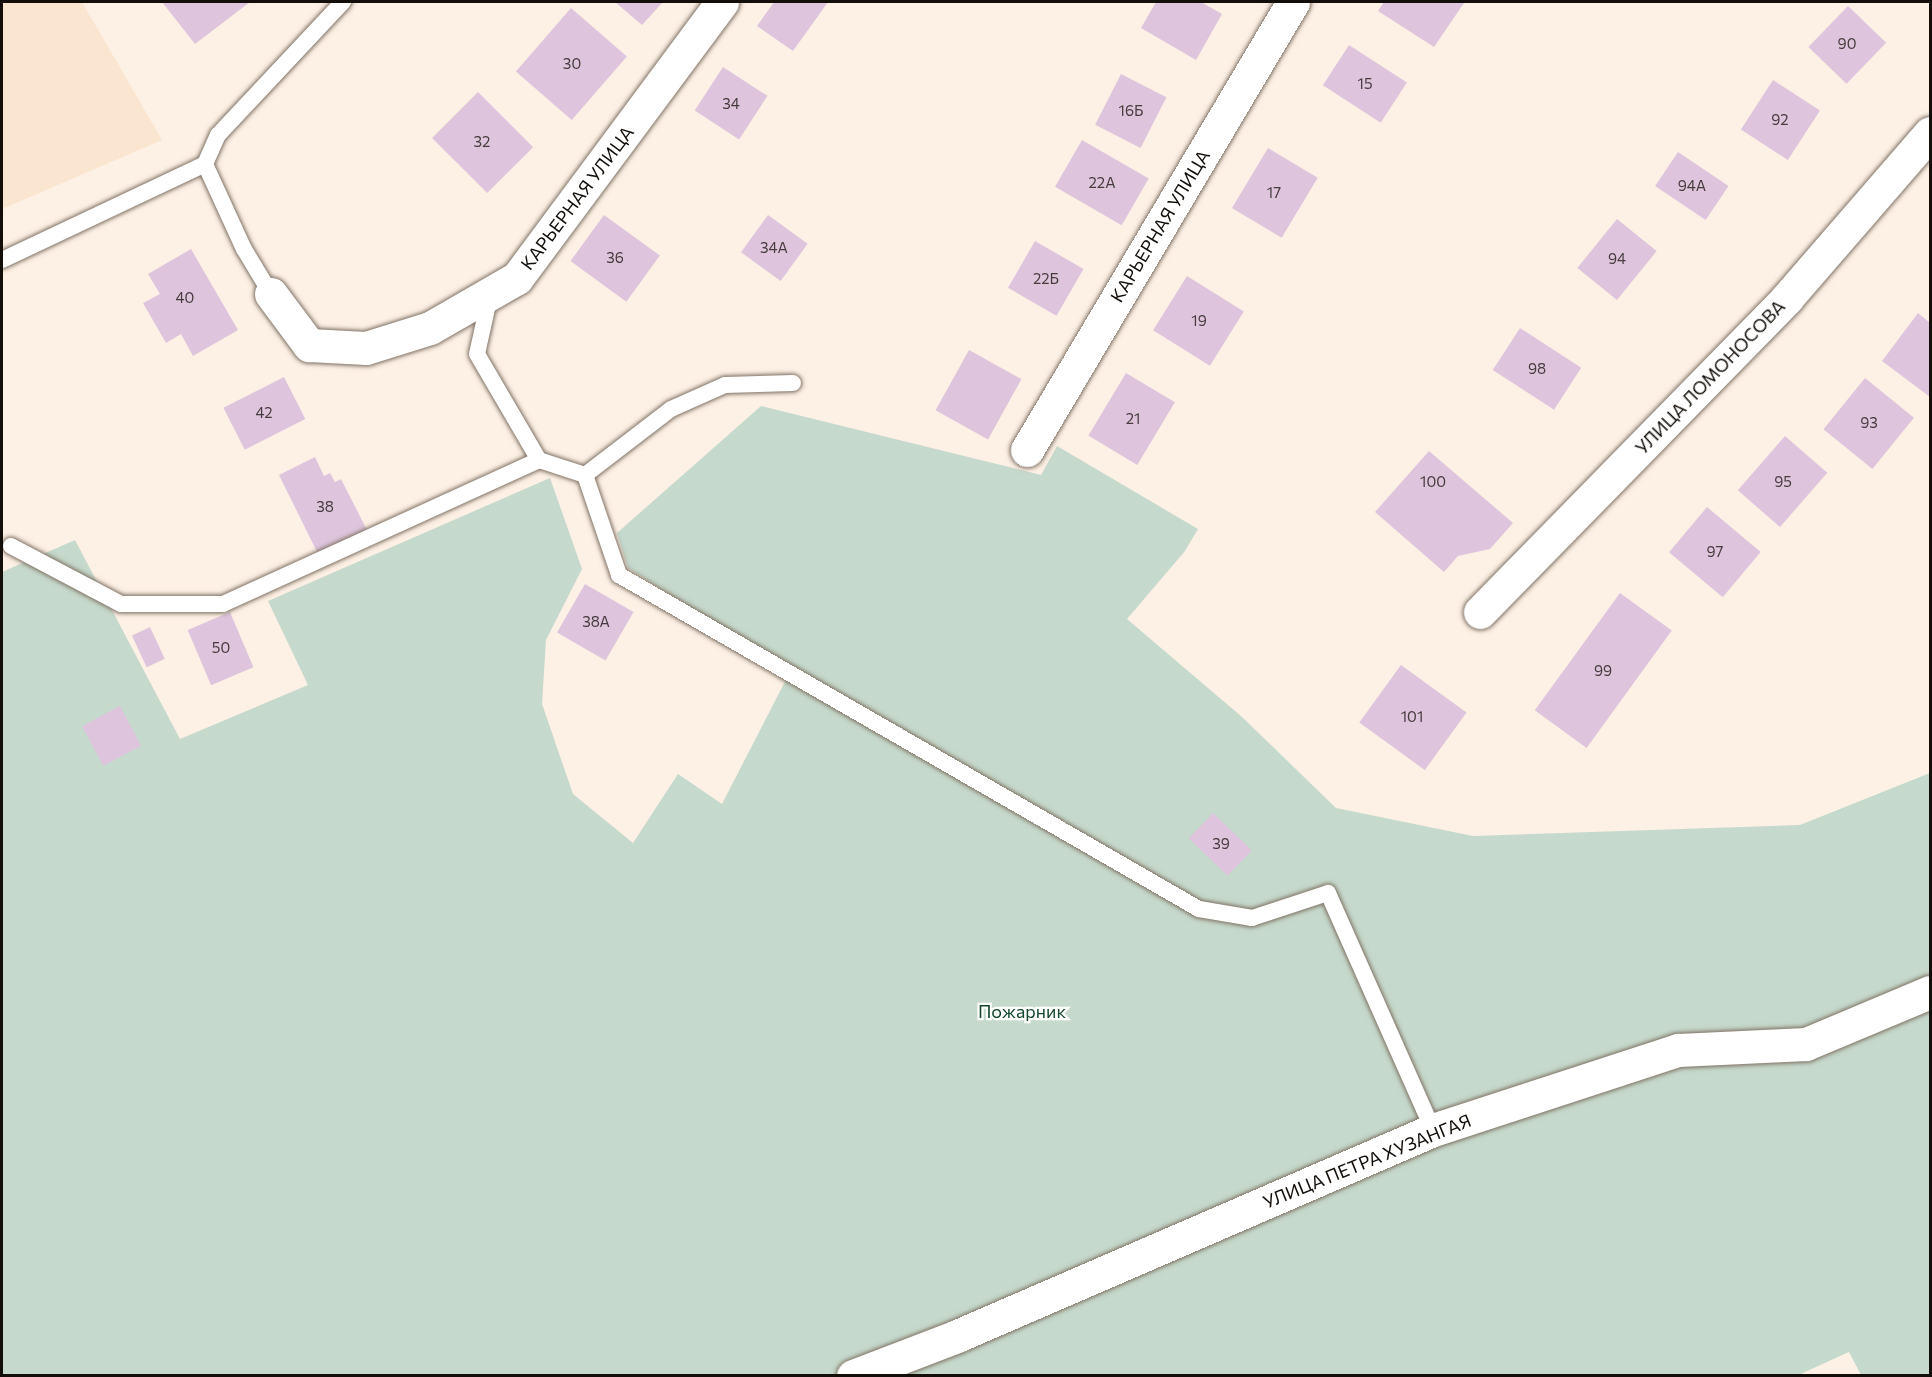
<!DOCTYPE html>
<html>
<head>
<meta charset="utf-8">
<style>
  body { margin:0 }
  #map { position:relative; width:1932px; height:1377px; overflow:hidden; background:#fdf0e4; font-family:Commissioner,sans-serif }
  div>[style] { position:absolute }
  .built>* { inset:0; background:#fae5d0 }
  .green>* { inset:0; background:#c5d9cc }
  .building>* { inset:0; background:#dec5dd; transform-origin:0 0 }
  .roads { filter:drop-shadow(0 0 2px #817366) drop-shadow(0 0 2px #817366) }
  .service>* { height:16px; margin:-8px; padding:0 8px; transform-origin:8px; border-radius:8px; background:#fff }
  .minor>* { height:33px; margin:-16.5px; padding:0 16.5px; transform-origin:16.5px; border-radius:16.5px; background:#fff }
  span { translate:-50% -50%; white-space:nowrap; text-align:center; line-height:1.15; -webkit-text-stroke:4.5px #fff; paint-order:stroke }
  .number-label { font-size:15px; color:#463c3e }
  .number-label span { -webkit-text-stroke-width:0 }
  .street-label { font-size:18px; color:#130e09 }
  .park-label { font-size:18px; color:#12472c }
  .frame { position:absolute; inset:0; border:3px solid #130e09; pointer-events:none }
</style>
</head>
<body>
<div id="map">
  <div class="built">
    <i style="clip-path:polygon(2px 2px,82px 2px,162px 140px,2px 209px)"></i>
  </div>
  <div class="green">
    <i style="clip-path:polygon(761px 406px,1041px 475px,1057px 446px,1198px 529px,1185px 551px,1127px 619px,1242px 717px,1336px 808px,1473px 836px,1800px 825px,1930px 773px,1930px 1375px,1861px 1375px,1849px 1352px,1796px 1376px,2px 1375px,2px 572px,75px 540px,180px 739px,308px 685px,268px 601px,550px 478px,582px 569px,546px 640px,542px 704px,573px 794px,633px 843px,678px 774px,722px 804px,791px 670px,628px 568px,617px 533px)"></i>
  </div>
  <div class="building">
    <i style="clip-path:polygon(162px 2px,250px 2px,195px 44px)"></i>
    <i style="clip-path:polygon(615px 2px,663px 2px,642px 25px)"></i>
    <i style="clip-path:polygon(774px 2px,828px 2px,793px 51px,757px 26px)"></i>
    <i style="clip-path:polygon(1156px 2px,1201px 2px,1222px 14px,1196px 60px,1141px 28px)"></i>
    <i style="clip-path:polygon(1384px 2px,1462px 2px,1464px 3px,1434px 47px,1378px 11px)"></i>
    <i style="left:1848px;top:6px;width:53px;height:57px;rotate:44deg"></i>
    <i style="left:571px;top:8px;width:74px;height:84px;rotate:41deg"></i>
    <i style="left:1349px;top:45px;width:69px;height:48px;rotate:33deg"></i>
    <i style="left:723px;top:67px;width:53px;height:52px;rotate:33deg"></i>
    <i style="left:1121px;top:74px;width:51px;height:57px;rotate:27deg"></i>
    <i style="left:1773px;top:80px;width:56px;height:59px;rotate:33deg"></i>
    <i style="left:478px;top:92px;width:78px;height:65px;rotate:45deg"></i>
    <i style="left:1082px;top:140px;width:77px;height:54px;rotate:30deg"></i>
    <i style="left:1268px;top:148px;width:58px;height:70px;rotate:31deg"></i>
    <i style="left:1678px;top:152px;width:61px;height:41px;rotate:34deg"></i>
    <i style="left:604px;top:215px;width:69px;height:57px;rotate:36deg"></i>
    <i style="left:768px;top:215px;width:49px;height:46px;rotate:36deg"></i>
    <i style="left:1617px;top:219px;width:51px;height:63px;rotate:39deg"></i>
    <i style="left:1035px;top:241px;width:56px;height:54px;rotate:30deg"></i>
    <i style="clip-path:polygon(191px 249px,238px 330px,193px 356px,181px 334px,166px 343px,143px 303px,160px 294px,148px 274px)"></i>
    <i style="left:1187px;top:276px;width:67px;height:64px;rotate:32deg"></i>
    <i style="clip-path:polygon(1918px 313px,1930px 323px,1930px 397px,1882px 361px)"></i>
    <i style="left:1520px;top:328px;width:73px;height:50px;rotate:33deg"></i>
    <i style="left:969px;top:350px;width:60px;height:69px;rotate:29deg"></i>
    <i style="left:1126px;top:373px;width:57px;height:73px;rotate:31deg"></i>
    <i style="left:284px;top:377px;width:47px;height:68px;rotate:63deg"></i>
    <i style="left:1865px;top:378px;width:63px;height:66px;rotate:39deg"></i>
    <i style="left:1785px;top:436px;width:56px;height:72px;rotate:41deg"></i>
    <i style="clip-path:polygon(1429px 451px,1513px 523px,1490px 549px,1458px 556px,1444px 572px,1375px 512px)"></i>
    <i style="clip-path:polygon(315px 457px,324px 476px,330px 473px,335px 482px,341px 479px,368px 532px,319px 556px,279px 475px)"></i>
    <i style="left:1707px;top:507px;width:70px;height:59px;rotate:40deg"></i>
    <i style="left:585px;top:584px;width:56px;height:56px;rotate:30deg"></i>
    <i style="left:1620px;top:593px;width:64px;height:145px;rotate:36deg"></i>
    <i style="left:230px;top:612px;width:60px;height:46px;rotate:67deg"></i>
    <i style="left:150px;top:627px;width:35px;height:20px;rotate:65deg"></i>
    <i style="left:1401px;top:665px;width:81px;height:71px;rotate:36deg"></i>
    <i style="left:120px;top:706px;width:45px;height:43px;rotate:62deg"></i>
    <i style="left:1213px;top:813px;width:54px;height:35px;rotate:44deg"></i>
  </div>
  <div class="roads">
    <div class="service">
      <i style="left:205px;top:164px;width:32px;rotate:-66deg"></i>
      <i style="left:218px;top:135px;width:183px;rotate:-46.8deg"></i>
      <i style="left:205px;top:164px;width:94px;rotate:65.4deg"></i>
      <i style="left:244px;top:249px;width:52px;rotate:59deg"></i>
      <i style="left:2px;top:260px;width:225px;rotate:-25.3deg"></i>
      <i style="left:490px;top:295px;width:60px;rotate:102.4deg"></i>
      <i style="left:477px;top:354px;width:123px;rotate:59.7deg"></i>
      <i style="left:585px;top:475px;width:106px;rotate:71.2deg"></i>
      <i style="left:619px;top:575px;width:669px;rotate:29.94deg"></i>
      <i style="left:1199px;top:909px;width:54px;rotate:9.6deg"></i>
      <i style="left:1252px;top:918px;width:80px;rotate:-18.2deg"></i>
      <i style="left:1328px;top:893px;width:259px;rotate:66.1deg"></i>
      <i style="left:11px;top:546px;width:124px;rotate:27.8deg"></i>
      <i style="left:121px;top:604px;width:102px"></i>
      <i style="left:223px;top:604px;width:347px;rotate:-24.5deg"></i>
      <i style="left:539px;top:460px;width:48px;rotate:18.1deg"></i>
      <i style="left:585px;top:475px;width:108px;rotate:-37.5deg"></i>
      <i style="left:671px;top:409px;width:59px;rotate:-24deg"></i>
      <i style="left:725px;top:385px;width:68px;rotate:-1.7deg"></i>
    </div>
    <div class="minor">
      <i style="left:271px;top:294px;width:64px;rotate:53.3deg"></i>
      <i style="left:309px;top:345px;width:57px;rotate:3deg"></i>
      <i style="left:366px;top:348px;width:67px;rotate:-17.4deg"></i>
      <i style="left:430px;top:328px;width:100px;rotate:-29.9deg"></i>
      <i style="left:517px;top:278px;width:344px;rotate:-53.4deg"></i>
      <i style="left:1027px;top:450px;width:521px;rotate:-59.3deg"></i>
      <i style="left:1480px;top:612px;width:439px;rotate:-45.6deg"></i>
      <i style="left:1787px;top:298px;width:218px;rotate:-49.1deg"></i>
      <i style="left:853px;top:1376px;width:111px;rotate:-21deg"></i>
      <i style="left:957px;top:1336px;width:519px;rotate:-23.4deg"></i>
      <i style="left:1433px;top:1130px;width:258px;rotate:-18.1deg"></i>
      <i style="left:1678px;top:1050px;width:128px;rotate:-2.7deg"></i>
      <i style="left:1806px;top:1044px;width:134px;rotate:-22.8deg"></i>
    </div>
  </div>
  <div class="number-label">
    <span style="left:1847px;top:44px">90</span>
    <span style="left:572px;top:64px">30</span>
    <span style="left:1365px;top:84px">15</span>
    <span style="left:731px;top:104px">34</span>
    <span style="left:1131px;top:111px">16Б</span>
    <span style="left:1780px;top:120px">92</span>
    <span style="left:482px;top:142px">32</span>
    <span style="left:1102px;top:183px">22А</span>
    <span style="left:1692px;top:186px">94А</span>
    <span style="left:1274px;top:193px">17</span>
    <span style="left:774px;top:248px">34А</span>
    <span style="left:615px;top:258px">36</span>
    <span style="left:1617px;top:259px">94</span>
    <span style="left:1046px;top:279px">22Б</span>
    <span style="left:185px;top:298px">40</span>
    <span style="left:1199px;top:321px">19</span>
    <span style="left:1537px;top:369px">98</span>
    <span style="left:264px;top:413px">42</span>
    <span style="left:1133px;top:419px">21</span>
    <span style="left:1869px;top:423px">93</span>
    <span style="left:1433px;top:482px">100</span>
    <span style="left:1783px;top:482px">95</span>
    <span style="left:325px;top:507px">38</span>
    <span style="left:1715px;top:552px">97</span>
    <span style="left:596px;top:622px">38А</span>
    <span style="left:221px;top:648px">50</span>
    <span style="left:1603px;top:671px">99</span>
    <span style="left:1412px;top:717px">101</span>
    <span style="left:1221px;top:844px">39</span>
  </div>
  <div class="street-label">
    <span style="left:577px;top:198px;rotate:-53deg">КАРЬЕРНАЯ УЛИЦА</span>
    <span style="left:1160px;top:226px;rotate:-59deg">КАРЬЕРНАЯ УЛИЦА</span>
    <span style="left:1710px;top:377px;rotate:-46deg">УЛИЦА ЛОМОНОСОВА</span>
    <span style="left:1367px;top:1161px;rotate:-22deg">УЛИЦА ПЕТРА ХУЗАНГАЯ</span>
  </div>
  <div class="park-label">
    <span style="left:1022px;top:1011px">Пожарник</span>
  </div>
  <div class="frame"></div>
</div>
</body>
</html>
